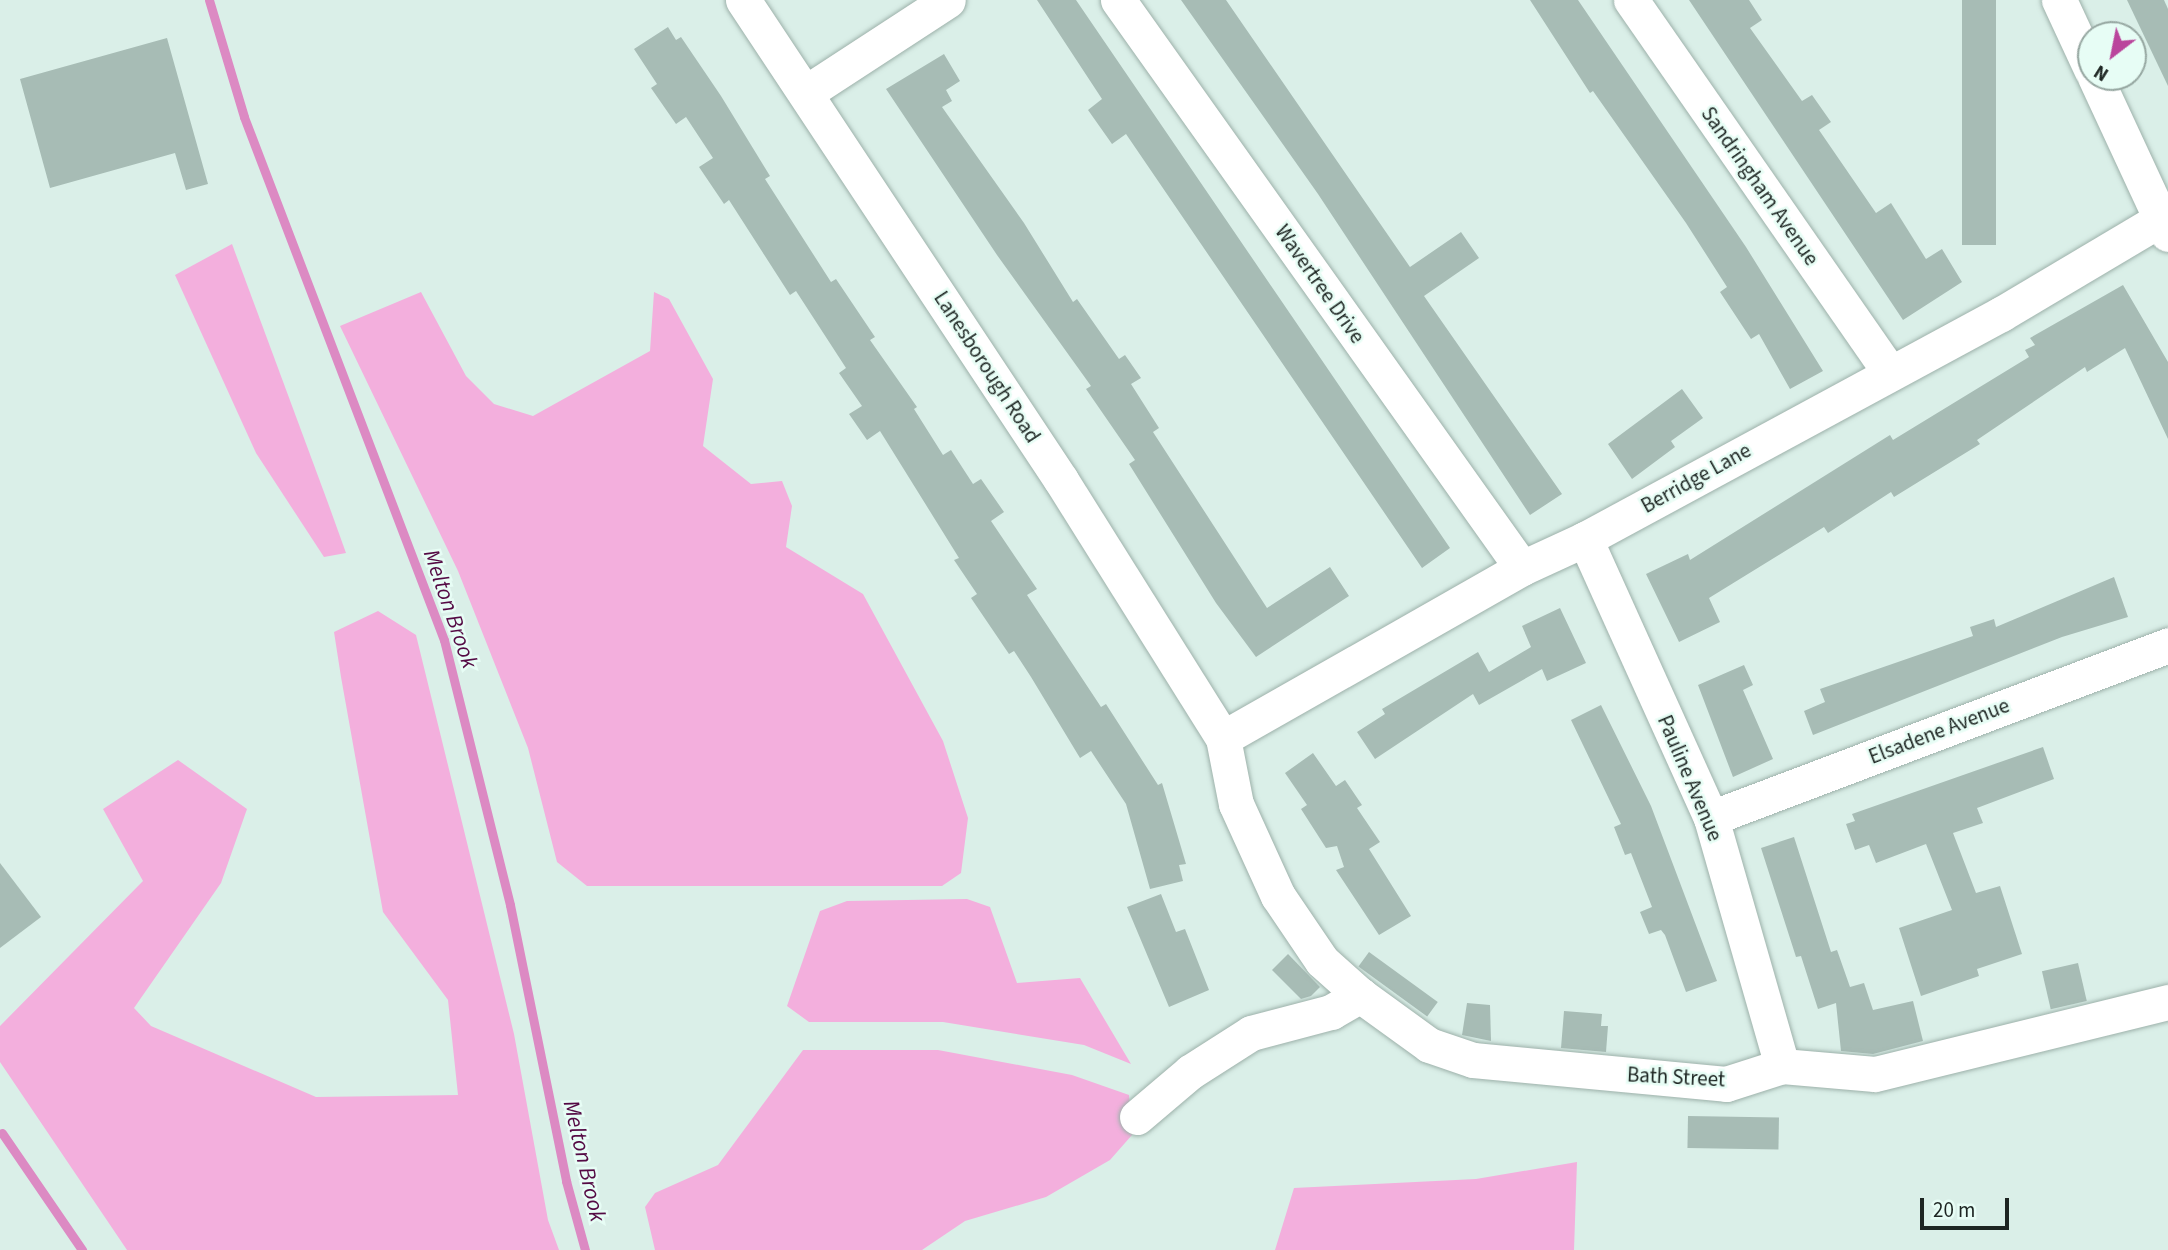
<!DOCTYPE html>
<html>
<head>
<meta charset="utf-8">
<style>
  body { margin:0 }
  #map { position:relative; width:2168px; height:1250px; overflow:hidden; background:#daefe8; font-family:"Source Sans 3",sans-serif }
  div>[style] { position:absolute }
  .green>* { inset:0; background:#f3afdd }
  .stream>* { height:9px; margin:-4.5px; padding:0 4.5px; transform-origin:4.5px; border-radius:4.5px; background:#dc8ac3 }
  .building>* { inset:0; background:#a7bcb5; transform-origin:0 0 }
  .roads { filter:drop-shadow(0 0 2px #9db1aa) drop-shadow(0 0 2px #9db1aa) }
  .minor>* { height:35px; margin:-17.5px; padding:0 17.5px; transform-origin:17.5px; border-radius:17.5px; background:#fff }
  span { translate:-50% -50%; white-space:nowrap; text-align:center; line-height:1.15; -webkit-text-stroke:5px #e7fdf5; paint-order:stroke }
  .street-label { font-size:21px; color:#1d2522 }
  .water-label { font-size:23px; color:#540a44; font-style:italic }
  .north { position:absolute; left:2077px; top:21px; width:70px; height:70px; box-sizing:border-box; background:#e7fdf5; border:2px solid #96a7a1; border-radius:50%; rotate:212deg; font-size:19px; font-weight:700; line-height:28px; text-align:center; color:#1d2522 }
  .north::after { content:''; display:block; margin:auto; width:24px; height:32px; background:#ba459c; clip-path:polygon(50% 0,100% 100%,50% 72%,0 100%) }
  .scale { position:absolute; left:1920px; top:1198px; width:89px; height:32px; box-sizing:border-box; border:4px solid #1d2522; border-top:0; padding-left:9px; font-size:21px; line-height:24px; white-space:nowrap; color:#1d2522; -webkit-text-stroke:5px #e7fdf5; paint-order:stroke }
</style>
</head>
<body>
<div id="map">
  <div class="green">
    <i style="clip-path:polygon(232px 244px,328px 503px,346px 553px,324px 557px,256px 453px,175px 275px)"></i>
    <i style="clip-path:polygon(421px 292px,466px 376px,494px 404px,533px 416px,650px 351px,654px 292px,669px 299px,713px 379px,703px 446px,751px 484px,782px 481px,792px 506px,786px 547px,863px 594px,943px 741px,968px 818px,961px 873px,942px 886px,587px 886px,557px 862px,528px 748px,458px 571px,340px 326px)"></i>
    <i style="clip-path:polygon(378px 611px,416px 635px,514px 1034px,548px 1220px,559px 1250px,127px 1250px,0 1062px,0 1026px,143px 881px,103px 809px,178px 760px,247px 809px,221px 883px,134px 1008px,151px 1026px,316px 1097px,458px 1095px,448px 1000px,383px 912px,341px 677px,334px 632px)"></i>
    <i style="clip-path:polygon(967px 899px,990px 907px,1017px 983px,1080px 978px,1131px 1064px,1084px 1045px,943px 1022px,809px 1022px,787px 1006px,820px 911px,847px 901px)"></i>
    <i style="clip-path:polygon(803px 1050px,938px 1050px,1072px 1075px,1129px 1095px,1132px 1135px,1110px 1160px,1046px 1197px,965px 1221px,922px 1250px,655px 1250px,645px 1207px,655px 1193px,718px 1165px)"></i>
    <i style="clip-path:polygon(1577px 1162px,1574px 1250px,1275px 1250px,1294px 1188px,1476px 1179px)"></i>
  </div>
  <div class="stream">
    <i style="left:209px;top:0;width:122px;rotate:73.3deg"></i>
    <i style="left:244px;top:117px;width:560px;rotate:69.07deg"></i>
    <i style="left:444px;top:640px;width:273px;rotate:76deg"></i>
    <i style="left:510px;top:905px;width:282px;rotate:78.5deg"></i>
    <i style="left:566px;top:1181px;width:72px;rotate:74.6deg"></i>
    <i style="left:2px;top:1133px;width:142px;rotate:55.6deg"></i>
  </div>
  <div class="building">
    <i style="clip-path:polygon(1037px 0,1076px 0,1450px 548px,1422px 568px,1126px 134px,1112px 144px,1088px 110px,1102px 99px)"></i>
    <i style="clip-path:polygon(1181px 0,1226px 0,1410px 267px,1461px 232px,1479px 258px,1424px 296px,1562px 494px,1530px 515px,1318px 194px)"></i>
    <i style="clip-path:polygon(1530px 0,1578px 0,1746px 247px,1823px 371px,1790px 389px,1759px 334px,1751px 339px,1720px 292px,1727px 287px,1686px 223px,1593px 91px,1590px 93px)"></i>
    <i style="clip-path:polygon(1689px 0,1749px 0,1762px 20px,1750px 28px,1802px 101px,1812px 95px,1831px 122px,1819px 130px,1876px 213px,1891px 203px,1926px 259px,1942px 249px,1962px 282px,1903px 320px)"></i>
    <i style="left:1962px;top:0;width:34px;height:245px"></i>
    <i style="clip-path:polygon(2127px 0,2164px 0,2168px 9px,2168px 86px)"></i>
    <i style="clip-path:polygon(668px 27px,676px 40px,681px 37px,721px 96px,770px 176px,765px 179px,781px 204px,831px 282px,836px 279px,875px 337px,870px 340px,917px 407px,914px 409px,943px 455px,951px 450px,973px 484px,981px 479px,1004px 512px,991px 521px,1037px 589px,1027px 595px,1101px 707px,1106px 704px,1158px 785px,1162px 783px,1186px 864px,1179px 865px,1183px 881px,1150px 889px,1126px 804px,1091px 751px,1080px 758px,1031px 677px,1014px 651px,1009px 654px,971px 598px,977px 594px,954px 560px,959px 558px,880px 431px,867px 440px,849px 414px,862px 406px,839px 373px,846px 368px,796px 291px,790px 295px,729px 200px,724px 204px,699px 167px,713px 158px,686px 117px,676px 124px,651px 88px,657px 84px,634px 49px)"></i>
    <i style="clip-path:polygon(167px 38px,208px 184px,186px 190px,175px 153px,50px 188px,20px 79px)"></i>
    <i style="clip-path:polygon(944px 54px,960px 81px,946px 90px,952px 101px,942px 107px,1024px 223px,1073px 302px,1077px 299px,1119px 359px,1125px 355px,1141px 378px,1131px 384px,1159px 428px,1153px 432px,1267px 608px,1330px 567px,1349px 596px,1256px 657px,1216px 603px,1129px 464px,1135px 460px,1086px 389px,1091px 386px,997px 255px,886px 89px)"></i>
    <i style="clip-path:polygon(2123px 285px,2168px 362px,2168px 439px,2125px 348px,2087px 372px,2085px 367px,1977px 440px,1980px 444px,1894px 497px,1891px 492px,1828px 533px,1824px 527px,1709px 598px,1720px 622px,1679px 642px,1646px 574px,1688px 554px,1690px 560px,1890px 435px,1893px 440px,2029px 357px,2025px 350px,2035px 345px,2030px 338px)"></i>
    <i style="clip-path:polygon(1682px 389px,1703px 418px,1671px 441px,1675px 447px,1632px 479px,1608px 444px)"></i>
    <i style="clip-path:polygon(2114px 577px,2128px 617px,2062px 637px,1813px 735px,1804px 711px,1825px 702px,1820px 689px,1973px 636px,1970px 627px,1994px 619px,1996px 627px)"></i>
    <i style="clip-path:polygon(1560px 608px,1586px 663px,1547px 681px,1542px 669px,1479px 705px,1473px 694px,1375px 759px,1357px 732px,1385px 714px,1382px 709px,1478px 652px,1489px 672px,1531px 647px,1522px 626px)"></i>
    <i style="clip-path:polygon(1744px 665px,1753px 685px,1743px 690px,1773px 759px,1733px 777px,1698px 685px)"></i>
    <i style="clip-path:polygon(1601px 705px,1651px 806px,1717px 981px,1686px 992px,1665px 935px,1661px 930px,1649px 934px,1640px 912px,1652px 907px,1631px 853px,1625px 855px,1614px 827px,1621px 824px,1571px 720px)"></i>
    <i style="clip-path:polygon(2043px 747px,2054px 779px,1977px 808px,1983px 823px,1953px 833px,1976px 893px,2000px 886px,2022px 954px,1977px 969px,1979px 976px,1921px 996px,1899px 928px,1952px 910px,1926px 844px,1876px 863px,1869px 845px,1855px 850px,1846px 824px,1855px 821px,1852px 814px)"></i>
    <i style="clip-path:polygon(1313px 753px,1336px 786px,1345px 780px,1362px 805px,1357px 808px,1380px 842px,1369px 849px,1411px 916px,1379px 935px,1336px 870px,1344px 867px,1337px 846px,1326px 848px,1301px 809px,1307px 805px,1285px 773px)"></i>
    <i style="clip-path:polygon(1794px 837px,1831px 952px,1837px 950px,1850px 987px,1864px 983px,1873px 1010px,1913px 1001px,1923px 1041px,1873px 1054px,1841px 1051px,1836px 1003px,1818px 1009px,1801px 956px,1796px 957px,1761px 848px)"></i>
    <i style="clip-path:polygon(0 863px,41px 917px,0 948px)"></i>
    <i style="clip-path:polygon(1161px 894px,1176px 932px,1185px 929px,1209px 990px,1169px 1007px,1127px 907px)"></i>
    <i style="left:1369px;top:952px;width:85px;height:18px;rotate:36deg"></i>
    <i style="clip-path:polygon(1288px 954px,1320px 987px,1311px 996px,1301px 999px,1272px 970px)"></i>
    <i style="left:2078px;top:963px;width:39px;height:37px;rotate:77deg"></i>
    <i style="clip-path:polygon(1467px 1003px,1490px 1005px,1491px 1041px,1462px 1035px)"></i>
    <i style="clip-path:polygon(1564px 1011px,1602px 1014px,1601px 1026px,1608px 1026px,1606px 1052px,1561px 1048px)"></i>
    <i style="left:1688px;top:1116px;width:91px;height:32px;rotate:1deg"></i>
  </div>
  <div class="roads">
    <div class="minor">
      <i style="left:743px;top:0;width:576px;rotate:56.48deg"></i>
      <i style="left:1061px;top:480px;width:305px;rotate:57.9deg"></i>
      <i style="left:1223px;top:738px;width:67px;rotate:78.9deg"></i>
      <i style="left:1236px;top:804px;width:101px;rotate:65.5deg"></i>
      <i style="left:1278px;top:896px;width:78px;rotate:55.9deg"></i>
      <i style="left:1322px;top:961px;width:51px;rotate:41.8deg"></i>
      <i style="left:1118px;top:0;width:697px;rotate:54.58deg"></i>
      <i style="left:1631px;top:0;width:454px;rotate:55.2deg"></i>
      <i style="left:2059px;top:0;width:76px;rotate:65.1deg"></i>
      <i style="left:2095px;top:77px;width:173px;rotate:65.1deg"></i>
      <i style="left:807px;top:92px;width:168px;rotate:-33.1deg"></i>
      <i style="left:1585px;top:539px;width:306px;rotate:65.7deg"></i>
      <i style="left:1711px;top:818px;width:258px;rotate:74deg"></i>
      <i style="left:1223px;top:738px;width:344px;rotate:-29.6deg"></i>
      <i style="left:1522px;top:568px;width:69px;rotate:-24.7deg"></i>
      <i style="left:1585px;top:539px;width:473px;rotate:-28.4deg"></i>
      <i style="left:2001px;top:314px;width:194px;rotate:-30.7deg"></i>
      <i style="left:1711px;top:818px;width:489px;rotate:-20.7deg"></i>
      <i style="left:1137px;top:1117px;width:70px;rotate:-40.3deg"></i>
      <i style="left:1190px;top:1072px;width:72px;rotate:-32.6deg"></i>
      <i style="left:1251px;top:1033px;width:83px;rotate:-14.7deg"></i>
      <i style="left:1331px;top:1012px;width:34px;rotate:-30deg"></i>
      <i style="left:1360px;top:995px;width:85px;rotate:35.9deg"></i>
      <i style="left:1429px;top:1045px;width:46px;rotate:18.8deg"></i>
      <i style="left:1473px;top:1060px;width:254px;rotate:5.4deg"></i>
      <i style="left:1726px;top:1084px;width:59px;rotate:-17.8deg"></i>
      <i style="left:1782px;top:1066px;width:93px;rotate:4.9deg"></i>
      <i style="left:1875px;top:1074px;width:302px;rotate:-13.8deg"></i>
    </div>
  </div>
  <div class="street-label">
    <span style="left:1760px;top:186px;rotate:55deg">Sandringham Avenue</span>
    <span style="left:1320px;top:284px;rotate:55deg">Wavertree Drive</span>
    <span style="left:987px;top:367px;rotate:57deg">Lanesborough Road</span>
    <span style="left:1696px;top:478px;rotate:-29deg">Berridge Lane</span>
    <span style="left:1939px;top:731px;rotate:-21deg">Elsadene Avenue</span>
    <span style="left:1690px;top:778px;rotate:67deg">Pauline Avenue</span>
    <span style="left:1676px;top:1077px;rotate:3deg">Bath Street</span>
  </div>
  <div class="water-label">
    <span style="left:450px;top:609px;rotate:71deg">Melton Brook</span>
    <span style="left:584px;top:1161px;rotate:77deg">Melton Brook</span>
  </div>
  <div class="north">N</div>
  <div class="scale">20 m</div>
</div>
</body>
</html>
